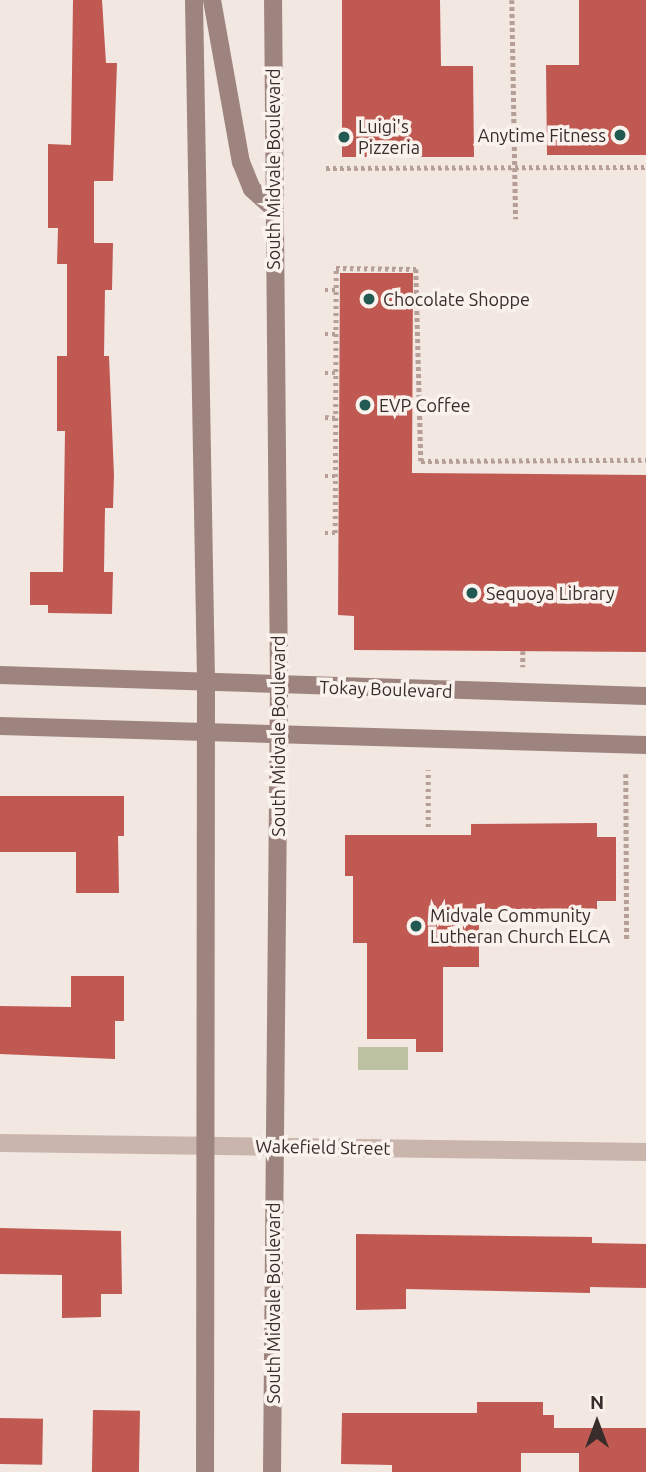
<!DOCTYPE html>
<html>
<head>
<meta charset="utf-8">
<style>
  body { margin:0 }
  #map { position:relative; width:646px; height:1472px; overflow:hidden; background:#f2e7e1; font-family:Ubuntu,sans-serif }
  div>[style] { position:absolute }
  .green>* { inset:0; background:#bcc1a1; transform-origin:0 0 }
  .building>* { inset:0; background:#bf5952; transform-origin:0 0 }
  .path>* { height:4.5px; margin-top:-2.25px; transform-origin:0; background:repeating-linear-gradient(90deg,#b69f97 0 3.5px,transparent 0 7px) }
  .street>* { height:18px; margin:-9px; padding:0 9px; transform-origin:9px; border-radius:9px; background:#cab5ad }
  .secondary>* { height:18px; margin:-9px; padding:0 9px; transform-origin:9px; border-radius:9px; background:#9e847e }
  .dots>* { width:19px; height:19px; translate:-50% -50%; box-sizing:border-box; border:4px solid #faf2ed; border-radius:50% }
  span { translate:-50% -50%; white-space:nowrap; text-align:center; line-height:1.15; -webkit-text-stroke:7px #faf2ed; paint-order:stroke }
  .poi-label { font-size:18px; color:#392d2b }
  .left { translate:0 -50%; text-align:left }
  .right { translate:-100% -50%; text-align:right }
  .street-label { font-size:18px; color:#392d2b }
  .north { position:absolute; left:562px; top:1388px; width:70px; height:70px; -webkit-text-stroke:5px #faf2ed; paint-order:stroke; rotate:0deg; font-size:19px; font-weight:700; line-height:28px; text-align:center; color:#392d2b }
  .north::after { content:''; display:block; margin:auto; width:24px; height:32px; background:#392d2b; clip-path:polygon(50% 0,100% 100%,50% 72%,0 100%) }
</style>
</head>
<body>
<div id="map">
  <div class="green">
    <i style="left:358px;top:1047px;width:50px;height:23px"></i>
  </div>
  <div class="building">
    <i style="clip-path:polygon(73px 0,102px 0,106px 63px,117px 63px,113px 181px,94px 181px,94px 243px,113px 243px,112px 290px,105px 290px,104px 356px,109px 356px,114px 475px,113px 508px,105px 508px,104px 572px,113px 572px,112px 614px,48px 613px,48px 605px,30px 605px,30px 572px,63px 572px,65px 431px,57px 431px,57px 356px,67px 356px,67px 264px,57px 264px,58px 228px,48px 228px,48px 144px,71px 145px)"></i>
    <i style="clip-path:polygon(342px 0,440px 0,441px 66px,473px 66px,474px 157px,342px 157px)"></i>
    <i style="clip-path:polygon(579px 0,646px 0,646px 155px,547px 155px,546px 65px,579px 65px)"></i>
    <i style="clip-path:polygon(340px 273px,413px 273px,412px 473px,646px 475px,646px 652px,354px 650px,354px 616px,338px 615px)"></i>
    <i style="clip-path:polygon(0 796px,124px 796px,124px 836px,118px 836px,119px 893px,76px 893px,76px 852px,0 852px)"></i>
    <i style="clip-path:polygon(597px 823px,597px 837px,616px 837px,616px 901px,597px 901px,597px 909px,479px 909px,479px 967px,443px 967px,443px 1052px,416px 1052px,416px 1039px,367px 1039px,367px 943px,353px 943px,353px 876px,345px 876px,345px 835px,471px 835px,471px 824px)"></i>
    <i style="clip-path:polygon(71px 976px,124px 976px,124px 1021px,115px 1021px,115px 1059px,0 1054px,0 1006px,71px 1007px)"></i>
    <i style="clip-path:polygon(0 1228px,121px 1231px,122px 1294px,101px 1294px,101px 1317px,62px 1318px,62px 1275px,0 1274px)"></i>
    <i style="clip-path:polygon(356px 1234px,592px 1237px,592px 1243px,646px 1244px,646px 1288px,590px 1287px,590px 1293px,406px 1289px,406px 1309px,356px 1310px)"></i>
    <i style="clip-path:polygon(477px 1402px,543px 1402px,543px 1415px,554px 1415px,554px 1428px,646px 1428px,646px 1472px,579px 1472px,579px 1453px,521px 1453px,521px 1472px,392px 1472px,392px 1465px,341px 1464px,342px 1413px,477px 1413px)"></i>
    <i style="left:93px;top:1410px;width:47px;height:62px;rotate:1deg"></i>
    <i style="left:0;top:1418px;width:43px;height:46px;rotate:1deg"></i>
  </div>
  <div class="path">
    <i style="left:512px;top:0;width:219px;rotate:89deg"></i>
    <i style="left:326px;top:168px;width:320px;rotate:-0.2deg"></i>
    <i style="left:325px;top:290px;width:11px"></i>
    <i style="left:325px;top:334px;width:11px"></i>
    <i style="left:325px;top:373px;width:10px"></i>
    <i style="left:325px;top:417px;width:10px;rotate:6deg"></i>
    <i style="left:325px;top:476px;width:10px"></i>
    <i style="left:325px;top:533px;width:10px"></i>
    <i style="left:335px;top:533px;width:265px;rotate:-89.8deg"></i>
    <i style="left:336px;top:268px;width:80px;rotate:0.7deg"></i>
    <i style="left:416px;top:269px;width:192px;rotate:88.5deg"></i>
    <i style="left:421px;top:461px;width:225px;rotate:-0.3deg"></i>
    <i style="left:523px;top:651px;width:16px;rotate:90deg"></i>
    <i style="left:626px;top:774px;width:166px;rotate:89.7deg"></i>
    <i style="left:428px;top:827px;width:57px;rotate:-90deg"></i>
  </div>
  <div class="street">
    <i style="left:0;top:1143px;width:646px;rotate:0.8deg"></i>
  </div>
  <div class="secondary">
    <i style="left:194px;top:0;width:680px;rotate:88.99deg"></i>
    <i style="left:206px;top:680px;width:792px;rotate:90.07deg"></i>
    <i style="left:212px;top:0;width:165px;rotate:79.9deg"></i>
    <i style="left:241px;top:162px;width:29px;rotate:68deg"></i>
    <i style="left:252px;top:189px;width:27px;rotate:42deg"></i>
    <i style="left:0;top:675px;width:646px;rotate:1.86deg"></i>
    <i style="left:0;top:726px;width:646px;rotate:1.68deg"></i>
    <i style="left:272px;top:1472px;width:789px;rotate:-89.49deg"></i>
    <i style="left:279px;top:683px;width:683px;rotate:-90.5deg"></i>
  </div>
  <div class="dots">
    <i style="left:620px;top:135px;background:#235953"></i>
    <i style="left:344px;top:137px;background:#235953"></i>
    <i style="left:369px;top:299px;background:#235953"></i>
    <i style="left:365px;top:405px;background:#235953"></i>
    <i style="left:472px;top:593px;background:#235953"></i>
    <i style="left:416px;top:926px;background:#235953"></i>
  </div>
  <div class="poi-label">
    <span class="left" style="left:358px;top:137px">Luigi's<br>Pizzeria</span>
    <span class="right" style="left:606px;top:135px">Anytime Fitness</span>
    <span class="left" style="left:383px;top:299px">Chocolate Shoppe</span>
    <span class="left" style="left:379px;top:405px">EVP Coffee</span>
    <span class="left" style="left:486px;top:593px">Sequoya Library</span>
    <span class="left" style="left:430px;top:926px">Midvale Community<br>Lutheran Church ELCA</span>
  </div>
  <div class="street-label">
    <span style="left:273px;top:169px;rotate:-90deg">South Midvale Boulevard</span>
    <span style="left:386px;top:689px;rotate:2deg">Tokay Boulevard</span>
    <span style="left:278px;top:736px;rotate:-90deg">South Midvale Boulevard</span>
    <span style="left:323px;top:1147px;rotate:1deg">Wakefield Street</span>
    <span style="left:273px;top:1303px;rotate:-90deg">South Midvale Boulevard</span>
  </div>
  <div class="north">N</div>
</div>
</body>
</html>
